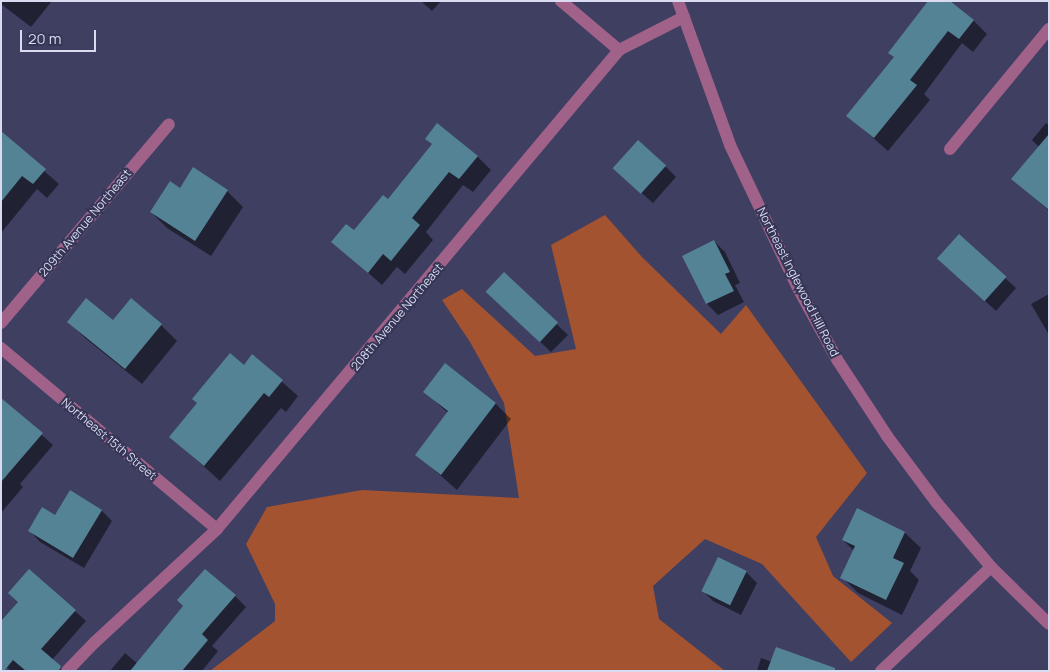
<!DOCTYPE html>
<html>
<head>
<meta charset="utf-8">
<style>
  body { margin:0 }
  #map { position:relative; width:1050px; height:672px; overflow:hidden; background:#3f3f62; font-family:Manrope,sans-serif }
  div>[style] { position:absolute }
  .green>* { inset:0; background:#a35330 }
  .shadow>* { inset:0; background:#0007 }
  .building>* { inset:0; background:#538394; transform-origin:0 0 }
  .minor>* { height:12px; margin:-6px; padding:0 6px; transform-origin:6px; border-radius:6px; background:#a06289 }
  span { translate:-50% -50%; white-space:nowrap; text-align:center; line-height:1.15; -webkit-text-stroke:4px #353556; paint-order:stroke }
  .street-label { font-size:12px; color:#dadbf0 }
  .frame { position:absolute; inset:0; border:2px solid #dadbf0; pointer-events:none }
  .scale { position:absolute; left:20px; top:30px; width:76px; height:22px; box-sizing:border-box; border:2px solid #dadbf0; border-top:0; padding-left:6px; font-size:15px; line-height:18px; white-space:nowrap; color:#dadbf0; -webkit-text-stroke:4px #353556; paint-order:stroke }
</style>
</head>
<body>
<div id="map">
  <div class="green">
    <i style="clip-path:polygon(605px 215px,642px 257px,721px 334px,746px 305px,867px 473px,816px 537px,833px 576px,892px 623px,851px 662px,762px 564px,705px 539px,653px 586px,659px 619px,725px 671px,210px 671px,275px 621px,275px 604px,246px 544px,267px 507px,362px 490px,519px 498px,504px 403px,470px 342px,442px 300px,462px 289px,535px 356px,576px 349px,551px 245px)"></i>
  </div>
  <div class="shadow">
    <i style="clip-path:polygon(1px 1px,52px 1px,31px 27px,1px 4px)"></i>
    <i style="clip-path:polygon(421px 1px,441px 1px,432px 11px)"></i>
    <i style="clip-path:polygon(973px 20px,987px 34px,973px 52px,962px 43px,924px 94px,930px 100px,888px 151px,848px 116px,895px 58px,890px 53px)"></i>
    <i style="clip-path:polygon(1046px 123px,1049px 125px,1049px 211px,1013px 179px,1039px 147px,1032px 140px)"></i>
    <i style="clip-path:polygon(1px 133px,59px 184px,47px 198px,37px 189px,1px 233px)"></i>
    <i style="clip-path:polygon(426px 139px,477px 156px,491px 170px,473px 192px,463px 185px,426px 232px,433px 240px,405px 274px,397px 267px,382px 285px,333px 242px,354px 232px,388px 201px,433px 145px)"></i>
    <i style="clip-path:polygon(665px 166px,676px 177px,653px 203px,625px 178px)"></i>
    <i style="clip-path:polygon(180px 190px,227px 191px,243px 207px,211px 256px,167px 228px,151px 212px)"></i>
    <i style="clip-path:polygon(714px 241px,725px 252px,740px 283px,735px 285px,744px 302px,718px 315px,707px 304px,684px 256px)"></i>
    <i style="clip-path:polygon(950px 269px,1005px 278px,1016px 288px,996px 311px)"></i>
    <i style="clip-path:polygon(504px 274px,568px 335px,551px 352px,498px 302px)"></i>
    <i style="clip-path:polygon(1049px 294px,1049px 335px,1031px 304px)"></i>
    <i style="clip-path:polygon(69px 322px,161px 325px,177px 341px,142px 384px,85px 338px)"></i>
    <i style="clip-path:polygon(253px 356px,298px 396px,286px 412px,281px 408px,220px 481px,171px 437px)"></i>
    <i style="clip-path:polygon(446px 365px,496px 404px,511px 419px,457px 490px,416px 454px,448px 413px,425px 392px)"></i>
    <i style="clip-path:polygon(7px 404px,53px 445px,20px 484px,23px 487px,1px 513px,1px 412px)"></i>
    <i style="clip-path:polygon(101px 510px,112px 521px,84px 568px,40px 542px,30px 531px,55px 517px)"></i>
    <i style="clip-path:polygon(905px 533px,921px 548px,910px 571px,919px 580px,902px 615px,858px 593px,842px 577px,854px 551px,843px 540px)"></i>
    <i style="clip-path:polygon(746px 572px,757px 583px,741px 615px,713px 601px,703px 591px)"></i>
    <i style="clip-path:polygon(235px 596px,246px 607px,212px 646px,218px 651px,202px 671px,110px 671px,125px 653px,138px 664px)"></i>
    <i style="clip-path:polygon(75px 611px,86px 621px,52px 660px,63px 671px,11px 671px,1px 662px)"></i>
    <i style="clip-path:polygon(761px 658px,772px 662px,815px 671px,757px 671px)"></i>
  </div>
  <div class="building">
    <i style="clip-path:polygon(928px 1px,950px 1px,974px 20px,959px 39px,948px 31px,910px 80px,917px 85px,874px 138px,846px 116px,894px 57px,888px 53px)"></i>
    <i style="clip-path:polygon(437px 123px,478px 156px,459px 179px,449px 172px,412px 218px,420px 225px,391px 261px,383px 254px,368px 273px,331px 242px,346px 224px,354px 230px,383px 195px,388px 199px,432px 144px,425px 139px)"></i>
    <i style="clip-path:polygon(1px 131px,46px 169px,33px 184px,22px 176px,1px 202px)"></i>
    <i style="clip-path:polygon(1049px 134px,1049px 210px,1011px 179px)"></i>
    <i style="left:638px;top:140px;width:38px;height:38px;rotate:42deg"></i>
    <i style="clip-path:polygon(193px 167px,228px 190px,195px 241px,150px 212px,170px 181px,180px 188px)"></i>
    <i style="left:959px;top:234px;width:64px;height:33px;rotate:42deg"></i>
    <i style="clip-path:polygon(714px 240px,730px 272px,725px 274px,734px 291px,706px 304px,682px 256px)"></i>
    <i style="left:504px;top:272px;width:74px;height:27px;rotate:43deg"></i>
    <i style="clip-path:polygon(86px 298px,113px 320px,131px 298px,162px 324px,125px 369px,67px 322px)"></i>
    <i style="clip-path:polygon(230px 353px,244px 365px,252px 354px,283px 380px,269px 397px,264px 393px,204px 466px,169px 437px,197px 403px,192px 399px)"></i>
    <i style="clip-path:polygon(445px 363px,496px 403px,441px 475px,415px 455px,448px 411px,423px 392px)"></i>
    <i style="clip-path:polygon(1px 398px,43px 433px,1px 482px)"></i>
    <i style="clip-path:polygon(70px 490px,102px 510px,73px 558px,28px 531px,42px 507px,55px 515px)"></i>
    <i style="clip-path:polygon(857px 508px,905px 532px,893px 558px,904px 563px,886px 600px,840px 578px,855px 546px,842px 540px)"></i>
    <i style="left:718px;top:557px;width:32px;height:38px;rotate:26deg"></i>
    <i style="clip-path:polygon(29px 569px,76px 610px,41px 649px,61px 666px,59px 671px,26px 671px,13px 660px,4px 671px,1px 671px,1px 621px,18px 602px,8px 593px)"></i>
    <i style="clip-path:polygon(205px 569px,236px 595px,202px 634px,208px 640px,182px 671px,130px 671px,183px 606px,177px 600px)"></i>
    <i style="clip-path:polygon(776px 647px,835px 668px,835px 671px,767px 671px)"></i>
  </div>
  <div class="minor">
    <i style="left:561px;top:1px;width:76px;rotate:40.2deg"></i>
    <i style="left:678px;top:1px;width:153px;rotate:70.1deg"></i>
    <i style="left:730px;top:145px;width:158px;rotate:64.6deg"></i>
    <i style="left:798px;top:288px;width:83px;rotate:61.3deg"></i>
    <i style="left:838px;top:361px;width:90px;rotate:56.8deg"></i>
    <i style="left:887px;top:436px;width:84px;rotate:53.3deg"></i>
    <i style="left:937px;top:503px;width:84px;rotate:49.8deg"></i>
    <i style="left:991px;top:567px;width:81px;rotate:44.5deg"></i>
    <i style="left:950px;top:149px;width:156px;rotate:-50.5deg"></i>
    <i style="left:1px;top:323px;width:260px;rotate:-49.8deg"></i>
    <i style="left:1px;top:348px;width:282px;rotate:40deg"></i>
    <i style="left:67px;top:671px;width:39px;rotate:-46deg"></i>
    <i style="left:94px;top:643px;width:168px;rotate:-42.8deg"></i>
    <i style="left:217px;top:529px;width:625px;rotate:-49.99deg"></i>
    <i style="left:619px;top:50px;width:73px;rotate:-26.9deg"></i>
    <i style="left:881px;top:671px;width:151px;rotate:-43.4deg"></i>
  </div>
  <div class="street-label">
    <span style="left:85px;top:223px;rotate:-50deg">209th Avenue Northeast</span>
    <span style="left:798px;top:282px;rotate:63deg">Northeast Inglewood Hill Road</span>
    <span style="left:397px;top:317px;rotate:-50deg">208th Avenue Northeast</span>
    <span style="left:109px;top:439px;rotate:40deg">Northeast 15th Street</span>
  </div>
  <div class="frame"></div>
  <div class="scale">20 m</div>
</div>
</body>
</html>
